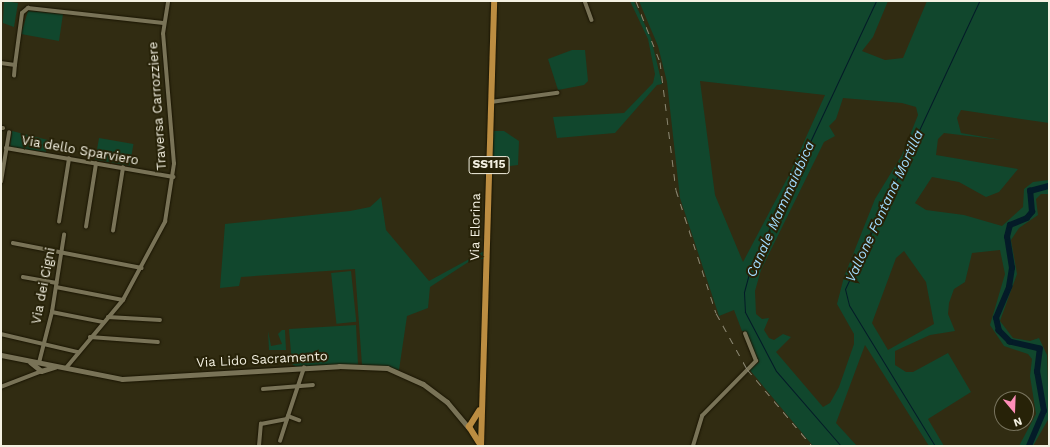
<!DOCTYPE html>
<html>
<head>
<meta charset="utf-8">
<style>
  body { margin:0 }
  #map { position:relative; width:1050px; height:447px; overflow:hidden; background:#312c12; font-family:"Work Sans",sans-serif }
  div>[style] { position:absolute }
  .green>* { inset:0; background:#11472d; transform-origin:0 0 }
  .stream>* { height:1px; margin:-0.5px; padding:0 0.5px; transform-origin:0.5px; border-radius:0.5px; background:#041b28 }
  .river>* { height:5.5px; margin:-2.75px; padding:0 2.75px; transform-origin:2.75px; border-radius:2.75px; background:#041b28 }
  .roads { filter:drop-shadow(0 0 1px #191400) drop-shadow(0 0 1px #191400) }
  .street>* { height:3.5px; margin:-1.75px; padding:0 1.75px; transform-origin:1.75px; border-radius:1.75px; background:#797357 }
  .secondary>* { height:5px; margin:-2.5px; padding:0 2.5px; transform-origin:2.5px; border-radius:2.5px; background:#797357 }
  .primary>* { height:5.5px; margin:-2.75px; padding:0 2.75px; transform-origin:2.75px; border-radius:2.75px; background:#bc8d41 }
  .rail>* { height:1px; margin-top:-0.5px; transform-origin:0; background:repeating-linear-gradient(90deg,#8c8873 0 7px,transparent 0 14px) }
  span { translate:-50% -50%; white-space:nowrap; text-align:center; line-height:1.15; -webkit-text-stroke:4px #272208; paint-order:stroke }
  .shield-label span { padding:1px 3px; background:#272208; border:1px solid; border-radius:3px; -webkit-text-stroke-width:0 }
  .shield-label { font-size:12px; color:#f4f1e2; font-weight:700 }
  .street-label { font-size:13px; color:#f4f1e2 }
  .water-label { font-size:14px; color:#a1dbfe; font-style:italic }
  .frame { position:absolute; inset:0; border:2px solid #f4f1e2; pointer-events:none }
  .north { position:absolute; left:994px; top:391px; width:40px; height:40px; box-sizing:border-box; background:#272208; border:1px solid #79755f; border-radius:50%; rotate:161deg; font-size:11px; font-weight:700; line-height:16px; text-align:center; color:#f4f1e2 }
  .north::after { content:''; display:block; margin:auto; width:14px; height:18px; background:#ff8eba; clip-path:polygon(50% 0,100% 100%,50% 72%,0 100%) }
</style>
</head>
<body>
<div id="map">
  <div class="green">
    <i style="clip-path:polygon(4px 1px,18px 3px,14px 27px,3px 23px)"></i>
    <i style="clip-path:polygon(630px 1px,634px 1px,651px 38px,662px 84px,657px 85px,615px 133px,557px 138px,553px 117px,624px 113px,653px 83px,655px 74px,648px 39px)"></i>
    <i style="clip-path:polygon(evenodd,639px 1px,888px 1px,873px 37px,862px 51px,885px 60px,903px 58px,927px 1px,1049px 1px,1049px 123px,961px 110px,957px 118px,961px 133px,1002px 140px,944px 133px,938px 139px,936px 155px,1018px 169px,999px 192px,986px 197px,959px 182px,932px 177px,915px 203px,926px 210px,964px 215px,1002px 226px,1023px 207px,1024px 189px,1033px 182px,1049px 180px,1049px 194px,1041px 194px,1036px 199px,1038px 215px,1019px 228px,1011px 240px,1017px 274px,1000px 321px,1013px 338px,1030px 341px,1039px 338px,1047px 355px,1049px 418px,1033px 446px,1019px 446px,1036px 414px,1030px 376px,1032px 359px,1028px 354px,1004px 346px,990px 325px,1005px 274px,1000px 250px,972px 253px,965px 282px,954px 289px,949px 303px,948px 314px,955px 331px,930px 335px,895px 351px,895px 365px,906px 372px,913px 372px,948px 353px,971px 392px,928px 419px,944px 446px,929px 446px,865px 345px,836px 423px,857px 446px,813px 446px,749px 369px,759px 362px,746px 332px,742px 331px,734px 310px,719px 316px,680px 198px,667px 82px,658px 46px,639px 1px,700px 81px,825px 95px,790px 173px,743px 262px,715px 195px,700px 81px,639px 1px,843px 98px,902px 103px,916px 107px,918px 115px,902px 155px,875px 199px,844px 277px,837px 304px,854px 334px,854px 344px,839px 387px,830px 403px,823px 407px,776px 352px,791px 337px,783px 334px,774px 340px,769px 338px,764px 330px,769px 318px,762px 319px,756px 314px,755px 291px,761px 270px,824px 142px,835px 136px,829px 126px,836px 119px,843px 98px,639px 1px,904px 251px,926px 282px,934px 324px,888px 350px,872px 323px,896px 258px,904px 251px)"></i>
    <i style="clip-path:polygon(28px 11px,63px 14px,59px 41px,21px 34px)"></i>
    <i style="clip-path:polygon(572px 50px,585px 50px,588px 81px,584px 85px,558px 90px,548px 59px)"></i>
    <i style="clip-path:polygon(12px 131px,48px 140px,46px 152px,10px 147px)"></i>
    <i style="clip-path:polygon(493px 131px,504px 131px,519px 141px,518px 165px,492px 168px)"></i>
    <i style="left:99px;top:138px;width:35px;height:22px;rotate:10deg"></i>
    <i style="clip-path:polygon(381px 197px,386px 230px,429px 281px,484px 251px,484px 259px,473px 259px,430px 287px,428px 308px,407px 316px,399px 370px,362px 365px,355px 269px,241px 277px,239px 286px,220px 288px,225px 224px,350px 211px,370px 207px)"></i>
    <i style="left:351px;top:271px;width:51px;height:20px;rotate:84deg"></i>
    <i style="clip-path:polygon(356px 325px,358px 365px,297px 367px,292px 364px,289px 329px)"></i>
    <i style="clip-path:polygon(282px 330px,285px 330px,286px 350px,269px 350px,268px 331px,271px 346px,282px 344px,278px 334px)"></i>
  </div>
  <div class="stream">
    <i style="left:841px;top:446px;width:99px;rotate:-130.9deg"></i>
    <i style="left:776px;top:371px;width:67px;rotate:-117.7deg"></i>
    <i style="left:745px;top:312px;width:20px;rotate:-93deg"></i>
    <i style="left:744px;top:292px;width:23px;rotate:-75deg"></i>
    <i style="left:750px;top:270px;width:297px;rotate:-64.9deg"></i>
    <i style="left:935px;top:446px;width:165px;rotate:-121.4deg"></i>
    <i style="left:849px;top:305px;width:16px;rotate:-104deg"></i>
    <i style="left:845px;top:289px;width:318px;rotate:-65deg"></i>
  </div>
  <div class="river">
    <i style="left:1029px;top:446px;width:38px;rotate:-67deg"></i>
    <i style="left:1044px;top:411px;width:40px;rotate:-100deg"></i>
    <i style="left:1037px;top:372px;width:23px;rotate:-83deg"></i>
    <i style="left:1040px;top:349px;width:31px;rotate:-167deg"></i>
    <i style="left:1010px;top:342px;width:16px;rotate:-135deg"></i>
    <i style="left:999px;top:331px;width:13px;rotate:-103deg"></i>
    <i style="left:996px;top:318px;width:34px;rotate:-67deg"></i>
    <i style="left:1009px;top:287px;width:19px;rotate:-81deg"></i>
    <i style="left:1012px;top:268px;width:31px;rotate:-99deg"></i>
    <i style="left:1007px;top:237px;width:12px;rotate:-76deg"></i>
    <i style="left:1010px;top:225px;width:18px;rotate:-22deg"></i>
    <i style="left:1027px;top:218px;width:8px;rotate:-50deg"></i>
    <i style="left:1032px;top:212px;width:21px;rotate:-95deg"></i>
    <i style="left:1030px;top:191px;width:20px;rotate:-15deg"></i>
  </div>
  <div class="roads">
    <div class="street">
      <i style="left:585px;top:1px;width:20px;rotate:70deg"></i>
      <i style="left:1px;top:63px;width:14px;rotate:8deg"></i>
      <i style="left:15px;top:65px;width:52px;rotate:-82.3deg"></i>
      <i style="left:22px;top:13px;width:8px;rotate:-40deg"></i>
      <i style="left:28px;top:8px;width:136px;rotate:6.3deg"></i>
      <i style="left:14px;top:76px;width:11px;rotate:-85deg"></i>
      <i style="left:491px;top:102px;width:67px;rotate:-7.8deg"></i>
      <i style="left:1px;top:128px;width:2px"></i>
      <i style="left:6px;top:148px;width:170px;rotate:9.8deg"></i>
      <i style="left:1px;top:182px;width:50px;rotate:-80.7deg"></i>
      <i style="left:59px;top:222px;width:64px;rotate:-81deg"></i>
      <i style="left:86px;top:227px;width:64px;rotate:-81deg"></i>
      <i style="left:113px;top:231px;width:64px;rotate:-81deg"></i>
      <i style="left:13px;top:243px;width:131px;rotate:11deg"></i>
      <i style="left:23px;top:277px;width:34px;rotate:10deg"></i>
      <i style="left:56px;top:287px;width:68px;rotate:11deg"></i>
      <i style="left:52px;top:312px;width:52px;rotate:11.1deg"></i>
      <i style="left:108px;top:317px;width:52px;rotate:3.3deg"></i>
      <i style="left:1px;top:334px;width:79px;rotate:13.2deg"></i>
      <i style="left:90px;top:337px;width:68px;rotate:4.2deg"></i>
      <i style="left:39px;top:363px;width:53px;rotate:-75.7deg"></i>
      <i style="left:52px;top:312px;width:78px;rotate:-81.1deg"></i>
      <i style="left:66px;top:368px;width:89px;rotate:-50deg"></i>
      <i style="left:123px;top:300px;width:89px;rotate:-61.7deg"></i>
      <i style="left:165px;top:222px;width:59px;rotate:-81.2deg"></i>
      <i style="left:174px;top:164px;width:130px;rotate:-94.8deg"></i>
      <i style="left:163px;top:34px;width:33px;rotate:-81deg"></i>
      <i style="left:1px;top:387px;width:44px;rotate:-21.3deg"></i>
      <i style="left:263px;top:389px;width:50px;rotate:-4.6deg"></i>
      <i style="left:288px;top:416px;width:12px;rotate:20deg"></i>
      <i style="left:280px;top:441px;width:23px;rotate:-72deg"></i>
      <i style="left:259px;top:446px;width:22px;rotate:-85deg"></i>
      <i style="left:261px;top:424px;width:26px;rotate:-11deg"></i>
      <i style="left:287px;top:419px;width:54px;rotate:-71.6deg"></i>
      <i style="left:693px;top:446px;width:31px;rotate:-73deg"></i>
      <i style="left:702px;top:416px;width:77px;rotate:-45.5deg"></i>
      <i style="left:756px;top:361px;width:29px;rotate:-112deg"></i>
    </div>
    <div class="secondary">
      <i style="left:1px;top:355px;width:123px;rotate:11.2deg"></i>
      <i style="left:122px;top:379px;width:217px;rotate:-3.4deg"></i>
      <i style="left:339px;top:366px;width:48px;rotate:2.4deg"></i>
      <i style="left:387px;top:368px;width:39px;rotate:24deg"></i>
      <i style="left:423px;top:384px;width:30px;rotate:37deg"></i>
      <i style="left:447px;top:402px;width:34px;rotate:50deg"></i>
      <i style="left:30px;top:362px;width:14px;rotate:39deg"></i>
      <i style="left:41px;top:371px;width:14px;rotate:-17deg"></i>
    </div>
    <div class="primary">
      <i style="left:479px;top:443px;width:19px;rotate:-122deg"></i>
      <i style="left:469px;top:427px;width:19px;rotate:-58deg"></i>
      <i style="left:481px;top:446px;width:445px;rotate:-88.3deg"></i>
    </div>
  </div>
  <div class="rail">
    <i style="left:636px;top:1px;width:66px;rotate:68.5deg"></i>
    <i style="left:660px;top:62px;width:129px;rotate:82.9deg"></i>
    <i style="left:676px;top:190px;width:129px;rotate:72deg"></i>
    <i style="left:716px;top:313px;width:64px;rotate:61deg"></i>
    <i style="left:747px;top:369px;width:101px;rotate:49.8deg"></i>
  </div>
  <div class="shield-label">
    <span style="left:489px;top:165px">SS115</span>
  </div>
  <div class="street-label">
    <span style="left:158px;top:106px;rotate:-94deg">Traversa Carrozziere</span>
    <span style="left:80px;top:151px;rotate:10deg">Via dello Sparviero</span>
    <span style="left:476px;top:227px;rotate:-89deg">Via Elorina</span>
    <span style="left:44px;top:286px;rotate:-79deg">Via dei Cigni</span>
    <span style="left:262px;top:360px;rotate:-3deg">Via Lido Sacramento</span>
  </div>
  <div class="water-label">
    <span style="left:884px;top:206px;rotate:-65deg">Vallone Fontana Mortilla</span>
    <span style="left:780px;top:209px;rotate:-66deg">Canale Mammaiabica</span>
  </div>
  <div class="frame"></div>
  <div class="north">N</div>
</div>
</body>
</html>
